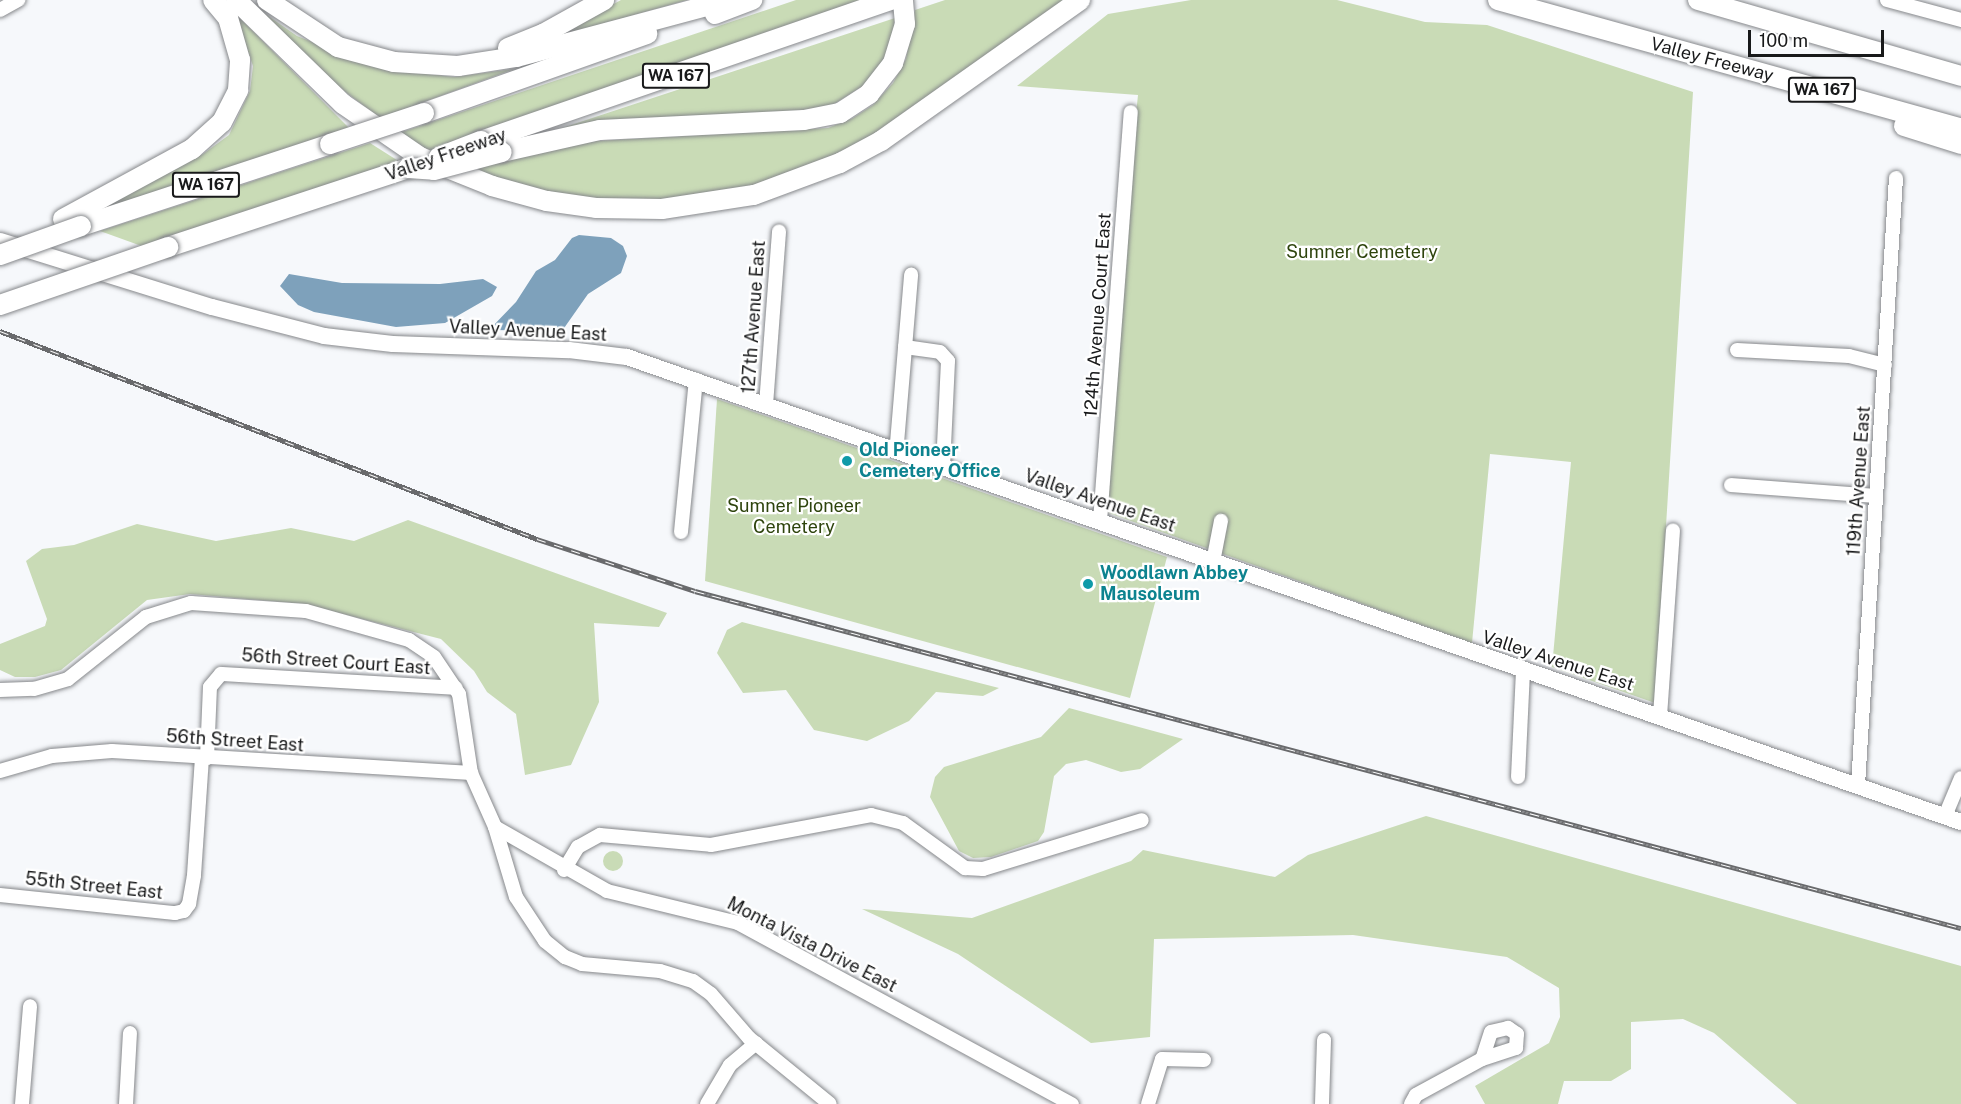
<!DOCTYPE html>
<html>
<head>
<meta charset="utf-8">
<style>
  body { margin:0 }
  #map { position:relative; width:1961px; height:1104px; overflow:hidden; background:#f6f8fb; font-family:"Public Sans",sans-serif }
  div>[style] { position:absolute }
  .green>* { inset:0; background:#c9dbb6 }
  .round { border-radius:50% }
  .water>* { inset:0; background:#7ea1bb }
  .roads { filter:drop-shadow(0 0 2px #86888b) drop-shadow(0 0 2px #86888b) }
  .minor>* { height:14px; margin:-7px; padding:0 7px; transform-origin:7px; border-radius:7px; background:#fff }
  .major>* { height:16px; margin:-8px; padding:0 8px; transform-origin:8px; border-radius:8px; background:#fff }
  .highway>* { height:20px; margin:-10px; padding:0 10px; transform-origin:10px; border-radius:10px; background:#fff }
  .rail>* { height:5px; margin-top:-2.5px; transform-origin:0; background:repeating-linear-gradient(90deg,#fff 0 9px,#696a6c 0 18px); box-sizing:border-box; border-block:2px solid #696a6c }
  .bridges { filter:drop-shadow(0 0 2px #86888b) drop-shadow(0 0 2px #86888b) }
  .highway-bridge>* { height:20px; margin:-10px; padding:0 10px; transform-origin:10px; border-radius:10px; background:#fff }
  .dots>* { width:16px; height:16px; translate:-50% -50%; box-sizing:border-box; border:3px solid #fff; border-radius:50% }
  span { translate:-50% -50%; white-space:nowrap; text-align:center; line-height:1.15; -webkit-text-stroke:4.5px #fff; paint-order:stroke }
  .shield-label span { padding:2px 4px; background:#fff; border:2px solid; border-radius:4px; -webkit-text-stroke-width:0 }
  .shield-label { font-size:16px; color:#18191a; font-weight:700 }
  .street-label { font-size:18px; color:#18191a }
  .park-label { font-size:18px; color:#2e440d }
  .culture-label { font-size:18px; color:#0d838f; font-weight:700 }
  .left { translate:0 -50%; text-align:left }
  .scale { position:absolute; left:1748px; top:30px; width:136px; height:27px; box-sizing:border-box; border:3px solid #18191a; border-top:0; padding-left:8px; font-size:18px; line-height:21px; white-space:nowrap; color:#18191a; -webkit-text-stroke:4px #fff; paint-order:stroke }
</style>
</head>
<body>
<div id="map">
  <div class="green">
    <i style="clip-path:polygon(621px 0,687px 0,546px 40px,581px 22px)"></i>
    <i style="clip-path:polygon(796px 0,877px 0,430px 151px,399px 133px)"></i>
    <i style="clip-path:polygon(945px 0,1067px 0,851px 151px,781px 180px,672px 202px,598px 200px,523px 187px,469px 169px,578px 142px,828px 128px,853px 118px,873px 105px,893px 83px,906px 59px,915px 10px)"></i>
    <i style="clip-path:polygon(1191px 0,1337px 0,1425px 22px,1487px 25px,1693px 92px,1655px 703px,1552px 667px,1571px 462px,1490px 454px,1472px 643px,1103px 511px,1119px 278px,1138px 95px,1017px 86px,1108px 14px)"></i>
    <i style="clip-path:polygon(254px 6px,297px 36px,379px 68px,454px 77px,514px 69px,380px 118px,335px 84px)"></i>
    <i style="clip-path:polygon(235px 13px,349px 128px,84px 218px,203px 154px,229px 135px,250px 91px,253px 66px)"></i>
    <i style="clip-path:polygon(895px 18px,891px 48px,874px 79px,826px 109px,562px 128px)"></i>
    <i style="clip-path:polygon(370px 143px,400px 162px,147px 248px,100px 231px)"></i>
    <i style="clip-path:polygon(717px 399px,1167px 557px,1130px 698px,705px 581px)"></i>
    <i style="clip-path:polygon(408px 520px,667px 613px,659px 627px,594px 623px,599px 702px,571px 765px,525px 775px,516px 714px,487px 692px,474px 671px,441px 639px,304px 604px,190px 594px,147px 600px,61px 670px,35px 677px,15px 677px,0 670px,0 644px,45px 626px,47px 619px,26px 561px,42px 549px,74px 545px,137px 524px,216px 541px,291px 528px,354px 541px)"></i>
    <i style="clip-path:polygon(742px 622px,999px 688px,983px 696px,936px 692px,909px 721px,867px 741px,814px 730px,786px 690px,743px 693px,717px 653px,727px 630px)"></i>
    <i style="clip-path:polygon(1069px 708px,1183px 739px,1140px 769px,1121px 772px,1086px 760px,1066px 764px,1054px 776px,1044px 832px,1038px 841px,991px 857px,973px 858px,959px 851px,930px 797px,935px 777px,944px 767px,1041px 737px)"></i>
    <i style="clip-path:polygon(1426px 816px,1961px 966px,1961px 1104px,1797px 1104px,1714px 1033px,1683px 1019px,1631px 1022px,1631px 1069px,1611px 1081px,1564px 1081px,1558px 1104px,1485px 1104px,1475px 1086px,1549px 1043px,1560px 1017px,1559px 988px,1507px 957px,1353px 935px,1154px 939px,1150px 1037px,1091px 1043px,958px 954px,862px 909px,972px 918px,1131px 861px,1143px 850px,1275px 877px,1308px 855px)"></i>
    <i class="round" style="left:603px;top:851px;width:20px;height:20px"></i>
  </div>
  <div class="water">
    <i style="clip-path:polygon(579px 235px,611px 238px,623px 246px,627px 256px,621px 273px,588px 294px,562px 331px,489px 330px,516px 302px,536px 271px,555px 260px,572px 238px)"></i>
    <i style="clip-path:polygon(289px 274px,342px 283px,440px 284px,483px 279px,497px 287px,492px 296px,445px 323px,396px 327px,314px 312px,298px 305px,280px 286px)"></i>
  </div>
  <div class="roads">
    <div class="minor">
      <i style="left:1887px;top:0;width:77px;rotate:15.1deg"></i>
      <i style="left:0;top:10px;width:21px;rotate:-29deg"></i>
      <i style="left:905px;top:347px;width:35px;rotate:8deg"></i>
      <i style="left:940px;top:352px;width:12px;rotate:48deg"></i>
      <i style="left:948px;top:361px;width:105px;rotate:92.7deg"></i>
      <i style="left:1737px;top:350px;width:112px;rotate:3.1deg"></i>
      <i style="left:1849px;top:356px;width:37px;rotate:14deg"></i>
      <i style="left:766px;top:405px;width:174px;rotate:-85.7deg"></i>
      <i style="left:891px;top:449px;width:8px;rotate:-45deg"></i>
      <i style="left:897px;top:443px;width:169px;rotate:-85.2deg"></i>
      <i style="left:1731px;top:485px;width:145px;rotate:4.3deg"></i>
      <i style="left:1100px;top:521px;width:410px;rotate:-85.7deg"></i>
      <i style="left:681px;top:532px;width:153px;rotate:-84.4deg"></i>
      <i style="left:1213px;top:562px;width:42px;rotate:-79deg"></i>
      <i style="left:0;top:690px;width:34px;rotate:-2deg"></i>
      <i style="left:34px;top:689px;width:35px;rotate:-16deg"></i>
      <i style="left:68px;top:679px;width:100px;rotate:-38.5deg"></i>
      <i style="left:146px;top:617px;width:47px;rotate:-17.3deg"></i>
      <i style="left:191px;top:603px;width:115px;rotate:4deg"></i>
      <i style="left:306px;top:611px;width:107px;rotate:15.7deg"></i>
      <i style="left:409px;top:640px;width:30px;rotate:34deg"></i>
      <i style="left:434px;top:657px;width:45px;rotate:56deg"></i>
      <i style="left:459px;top:694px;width:80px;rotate:81.4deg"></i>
      <i style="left:471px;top:773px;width:59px;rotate:66deg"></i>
      <i style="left:495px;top:827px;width:73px;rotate:73.3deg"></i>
      <i style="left:516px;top:897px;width:53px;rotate:56.6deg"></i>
      <i style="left:545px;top:941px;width:26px;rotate:39deg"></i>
      <i style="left:565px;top:957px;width:18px;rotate:22deg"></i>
      <i style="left:582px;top:964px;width:78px;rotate:5.1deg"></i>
      <i style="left:660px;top:971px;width:34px;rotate:17deg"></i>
      <i style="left:693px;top:981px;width:22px;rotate:36deg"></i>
      <i style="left:711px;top:994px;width:58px;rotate:49.2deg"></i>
      <i style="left:749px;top:1038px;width:104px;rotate:39.2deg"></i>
      <i style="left:1660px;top:716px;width:186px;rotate:-86deg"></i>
      <i style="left:207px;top:758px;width:71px;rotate:-87.6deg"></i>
      <i style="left:210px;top:687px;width:17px;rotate:-50deg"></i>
      <i style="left:221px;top:674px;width:235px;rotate:3.4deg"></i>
      <i style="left:0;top:771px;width:54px;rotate:-16.1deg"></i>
      <i style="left:52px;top:756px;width:60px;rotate:-4.8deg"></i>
      <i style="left:112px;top:751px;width:360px;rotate:3.5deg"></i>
      <i style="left:1518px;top:777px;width:107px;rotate:-87.3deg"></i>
      <i style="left:1858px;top:785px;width:608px;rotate:-86.42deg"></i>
      <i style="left:1945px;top:816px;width:41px;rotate:-67.2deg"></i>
      <i style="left:495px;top:827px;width:129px;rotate:29.7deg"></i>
      <i style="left:607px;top:891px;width:135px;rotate:13.7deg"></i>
      <i style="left:738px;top:923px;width:380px;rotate:28.5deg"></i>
      <i style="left:564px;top:870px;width:27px;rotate:-59deg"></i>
      <i style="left:578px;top:847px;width:25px;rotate:-29deg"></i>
      <i style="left:600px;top:835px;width:111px;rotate:5.1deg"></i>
      <i style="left:711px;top:845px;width:163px;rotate:-10.6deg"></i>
      <i style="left:871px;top:815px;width:33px;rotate:14deg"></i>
      <i style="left:903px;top:823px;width:77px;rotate:36deg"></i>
      <i style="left:965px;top:868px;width:18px;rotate:3deg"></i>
      <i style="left:983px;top:869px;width:166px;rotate:-17.1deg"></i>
      <i style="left:0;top:895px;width:176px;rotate:5.9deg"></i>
      <i style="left:175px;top:913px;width:9px;rotate:-13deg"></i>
      <i style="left:184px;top:911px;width:9px;rotate:-54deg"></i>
      <i style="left:189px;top:904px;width:29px;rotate:-80deg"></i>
      <i style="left:194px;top:875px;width:117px;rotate:-86.1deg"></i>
      <i style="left:22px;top:1104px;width:98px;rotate:-85.3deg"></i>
      <i style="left:126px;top:1104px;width:71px;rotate:-86.8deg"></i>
      <i style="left:707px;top:1104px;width:45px;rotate:-59.5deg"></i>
      <i style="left:730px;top:1065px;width:34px;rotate:-40deg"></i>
      <i style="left:1148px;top:1104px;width:47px;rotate:-72.7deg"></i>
      <i style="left:1162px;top:1059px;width:42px;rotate:1.4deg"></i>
      <i style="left:1322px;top:1104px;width:64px;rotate:-88.2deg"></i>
      <i style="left:1411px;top:1104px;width:10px;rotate:-61deg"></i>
      <i style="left:1416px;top:1095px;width:75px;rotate:-28.6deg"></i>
      <i style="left:1482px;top:1059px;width:36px;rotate:-18deg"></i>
      <i style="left:1516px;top:1048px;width:14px;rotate:-86deg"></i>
      <i style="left:1517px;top:1034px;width:11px;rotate:-146deg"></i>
      <i style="left:1508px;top:1028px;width:17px;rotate:167deg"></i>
      <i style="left:1491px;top:1032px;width:28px;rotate:108deg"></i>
    </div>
    <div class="major">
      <i style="left:0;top:241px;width:222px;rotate:17.3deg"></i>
      <i style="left:212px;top:307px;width:116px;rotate:14.5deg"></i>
      <i style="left:324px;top:336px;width:69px;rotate:6.6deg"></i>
      <i style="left:393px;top:344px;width:176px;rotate:2deg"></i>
      <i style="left:569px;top:350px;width:58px;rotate:6.9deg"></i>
      <i style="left:627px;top:357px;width:1413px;rotate:19.22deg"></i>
    </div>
    <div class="highway">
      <i style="left:236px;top:0;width:149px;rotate:44.2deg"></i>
      <i style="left:343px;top:104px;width:93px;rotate:34.5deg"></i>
      <i style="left:420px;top:157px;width:78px;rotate:21.9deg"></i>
      <i style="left:492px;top:186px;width:57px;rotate:15.3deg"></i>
      <i style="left:547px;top:201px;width:49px;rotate:8.1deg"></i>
      <i style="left:596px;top:208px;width:66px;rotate:0.9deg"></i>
      <i style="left:662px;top:209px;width:93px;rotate:-8.7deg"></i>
      <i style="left:754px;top:195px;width:92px;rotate:-20.4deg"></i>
      <i style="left:840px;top:163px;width:47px;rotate:-28.2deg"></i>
      <i style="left:881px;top:141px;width:244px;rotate:-35.3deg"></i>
      <i style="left:267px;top:0;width:85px;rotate:33.5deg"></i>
      <i style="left:338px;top:47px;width:58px;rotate:15deg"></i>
      <i style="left:394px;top:62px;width:64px;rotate:3.6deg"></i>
      <i style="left:458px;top:66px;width:59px;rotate:-8.8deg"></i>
      <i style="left:516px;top:57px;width:220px;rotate:-15deg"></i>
      <i style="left:1498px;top:0;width:480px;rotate:15.5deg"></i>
      <i style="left:1698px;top:0;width:274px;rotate:16.1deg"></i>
      <i style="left:715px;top:14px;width:40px;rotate:-21deg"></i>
      <i style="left:508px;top:48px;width:38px;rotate:-22deg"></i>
      <i style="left:543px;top:34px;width:70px;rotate:-29.1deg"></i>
      <i style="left:424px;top:113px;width:237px;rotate:-19.5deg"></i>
      <i style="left:1904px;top:126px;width:60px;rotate:17.5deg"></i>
      <i style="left:481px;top:141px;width:433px;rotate:-19deg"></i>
      <i style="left:502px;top:152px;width:100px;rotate:-12.7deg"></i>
      <i style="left:600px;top:130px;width:204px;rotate:-2.8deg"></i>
      <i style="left:804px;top:120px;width:37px;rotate:-11deg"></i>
      <i style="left:840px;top:113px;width:35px;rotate:-33deg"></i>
      <i style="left:869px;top:94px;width:39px;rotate:-52deg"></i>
      <i style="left:893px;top:63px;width:41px;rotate:-72.9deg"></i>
      <i style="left:905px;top:24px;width:24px;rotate:-95deg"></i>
      <i style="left:63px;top:219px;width:147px;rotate:-28.5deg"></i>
      <i style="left:192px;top:149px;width:40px;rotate:-42deg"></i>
      <i style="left:222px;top:122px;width:36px;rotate:-63deg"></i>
      <i style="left:238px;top:90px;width:30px;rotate:-86deg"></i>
      <i style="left:240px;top:60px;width:44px;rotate:-105.9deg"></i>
      <i style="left:228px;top:18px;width:23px;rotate:-130deg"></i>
      <i style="left:81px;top:226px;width:262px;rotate:-18.2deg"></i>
      <i style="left:168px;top:247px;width:253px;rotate:-18.2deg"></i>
    </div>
  </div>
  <div class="rail">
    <i style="left:0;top:331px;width:576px;rotate:21.17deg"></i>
    <i style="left:537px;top:539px;width:166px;rotate:18.2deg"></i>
    <i style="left:695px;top:591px;width:1310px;rotate:14.91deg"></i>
  </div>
  <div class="bridges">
    <div class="highway-bridge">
      <i style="left:330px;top:144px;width:99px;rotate:-18.3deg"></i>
      <i style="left:439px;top:157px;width:45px;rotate:-20.9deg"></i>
      <i style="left:408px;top:168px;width:26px;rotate:4deg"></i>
      <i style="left:434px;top:170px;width:70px;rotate:-14.8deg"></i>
      <i style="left:0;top:255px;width:86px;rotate:-19.7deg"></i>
      <i style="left:0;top:305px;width:178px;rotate:-19deg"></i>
    </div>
  </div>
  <div class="dots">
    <i style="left:847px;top:461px;background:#0f9aa8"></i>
    <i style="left:1088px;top:584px;background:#0f9aa8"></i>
  </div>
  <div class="shield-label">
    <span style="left:676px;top:76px">WA 167</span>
    <span style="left:1822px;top:90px">WA 167</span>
    <span style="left:206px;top:185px">WA 167</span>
  </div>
  <div class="street-label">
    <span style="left:1712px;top:60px;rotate:15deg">Valley Freeway</span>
    <span style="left:446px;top:155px;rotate:-19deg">Valley Freeway</span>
    <span style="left:1098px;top:315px;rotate:-86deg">124th Avenue Court East</span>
    <span style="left:754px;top:317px;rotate:-86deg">127th Avenue East</span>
    <span style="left:528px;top:331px;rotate:3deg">Valley Avenue East</span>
    <span style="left:1859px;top:481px;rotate:-86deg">119th Avenue East</span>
    <span style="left:1100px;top:501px;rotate:19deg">Valley Avenue East</span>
    <span style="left:1558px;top:661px;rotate:18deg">Valley Avenue East</span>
    <span style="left:336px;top:662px;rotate:4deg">56th Street Court East</span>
    <span style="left:235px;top:741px;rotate:4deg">56th Street East</span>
    <span style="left:94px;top:886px;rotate:6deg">55th Street East</span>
    <span style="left:812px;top:945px;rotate:27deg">Monta Vista Drive East</span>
  </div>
  <div class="park-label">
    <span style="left:1362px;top:252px">Sumner Cemetery</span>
    <span style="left:794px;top:517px">Sumner Pioneer<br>Cemetery</span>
  </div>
  <div class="culture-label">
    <span class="left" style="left:859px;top:461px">Old Pioneer<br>Cemetery Office</span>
    <span class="left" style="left:1100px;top:584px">Woodlawn Abbey<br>Mausoleum</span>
  </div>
  <div class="scale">100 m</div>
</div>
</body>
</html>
